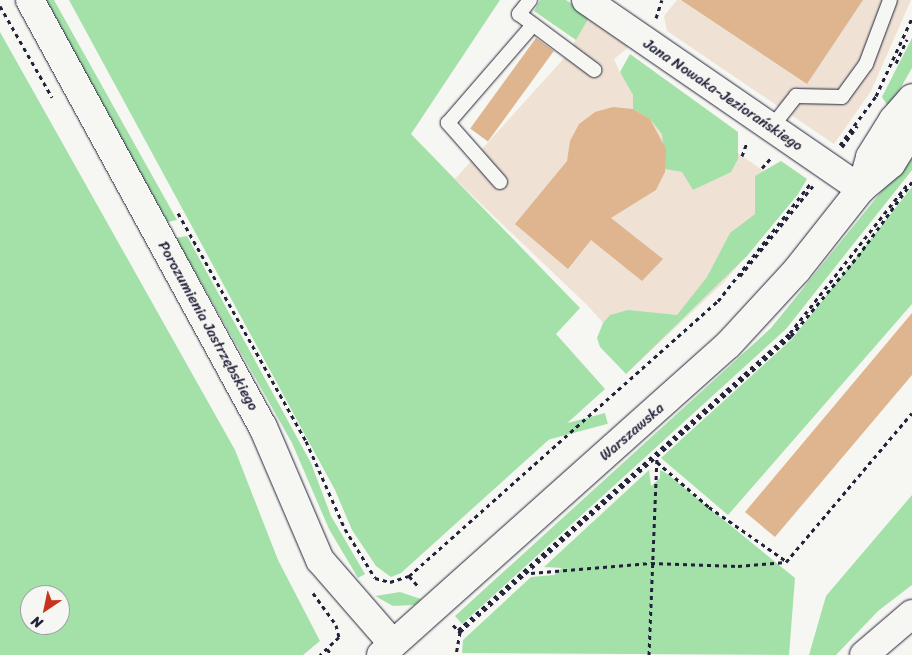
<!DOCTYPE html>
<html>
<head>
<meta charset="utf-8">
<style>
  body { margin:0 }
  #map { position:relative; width:912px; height:655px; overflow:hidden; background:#f6f6f2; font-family:Sriracha,sans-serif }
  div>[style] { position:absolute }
  .built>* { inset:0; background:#efe2d5 }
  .green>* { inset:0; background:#a4e1a9; transform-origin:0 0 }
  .building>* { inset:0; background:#dfb590; transform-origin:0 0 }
  .path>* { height:3px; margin-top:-1.5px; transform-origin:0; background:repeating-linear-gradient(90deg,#22223b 0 4px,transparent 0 8px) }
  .roads { filter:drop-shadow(0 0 1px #22223b) drop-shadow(0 0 1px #22223b) }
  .lane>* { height:14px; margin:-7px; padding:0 7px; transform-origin:7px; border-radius:7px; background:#f6f6f2 }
  .street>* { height:28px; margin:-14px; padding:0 14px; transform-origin:14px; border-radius:14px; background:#f6f6f2 }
  .secondary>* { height:28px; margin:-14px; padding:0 14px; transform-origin:14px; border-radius:14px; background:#f6f6f2 }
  span { translate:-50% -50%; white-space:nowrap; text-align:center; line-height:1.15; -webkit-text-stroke:4px #f6f6f2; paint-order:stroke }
  .street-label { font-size:15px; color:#22223b }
  .north { position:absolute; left:20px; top:585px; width:50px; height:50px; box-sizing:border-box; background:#f6f6f2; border:1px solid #a1a1a9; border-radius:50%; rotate:214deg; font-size:14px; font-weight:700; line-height:20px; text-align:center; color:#22223b }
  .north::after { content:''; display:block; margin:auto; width:18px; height:22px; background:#c8321e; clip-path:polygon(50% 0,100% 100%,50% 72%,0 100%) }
</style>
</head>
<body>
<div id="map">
  <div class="built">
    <i style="clip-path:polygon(677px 0,911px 0,871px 91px,834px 144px,667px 31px,664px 16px)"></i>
    <i style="clip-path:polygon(590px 16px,631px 45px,614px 59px,620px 73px,798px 194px,724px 282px,626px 374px,606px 326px,587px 305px,455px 179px,566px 56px)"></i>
  </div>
  <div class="green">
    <i style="clip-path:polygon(42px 0,54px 0,177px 220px,168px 222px)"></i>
    <i style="clip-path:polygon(69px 0,500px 0,411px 134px,580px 308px,556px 334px,605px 389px,401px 573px,391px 577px,376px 566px,352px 530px,335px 490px)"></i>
    <i style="clip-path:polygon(540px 0,566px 0,590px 16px,576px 40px,534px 11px)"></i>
    <i style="clip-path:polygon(evenodd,0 32px,235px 450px,278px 560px,320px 641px,303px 655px,0 655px,0 32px,30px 595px,60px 595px,60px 625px,30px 625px,30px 595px)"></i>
    <i style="clip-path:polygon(912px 38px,912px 68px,889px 108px,882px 97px)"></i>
    <i style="clip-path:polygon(630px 54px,738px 132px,738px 159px,731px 172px,693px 190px,682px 172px,665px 169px,662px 134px,650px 119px,633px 109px,633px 95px,620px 72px)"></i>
    <i style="clip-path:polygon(912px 146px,912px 170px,786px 329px,462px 624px,455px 616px,771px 328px,889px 182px)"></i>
    <i style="clip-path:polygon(781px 161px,807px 179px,798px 194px,747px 256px,626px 374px,600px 347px,597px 338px,603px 323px,610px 315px,628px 310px,677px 315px,707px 277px,730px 233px,755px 214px,755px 176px)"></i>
    <i style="clip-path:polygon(912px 187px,912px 304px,728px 515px,661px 458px,792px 339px)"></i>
    <i style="clip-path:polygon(187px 236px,311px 463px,331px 516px,365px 574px,358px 578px,329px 529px,292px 443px,176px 238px)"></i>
    <i style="left:605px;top:413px;width:11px;height:239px;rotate:75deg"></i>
    <i style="clip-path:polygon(649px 470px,651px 486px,660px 478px,660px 470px,666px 473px,795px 578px,789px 655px,462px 653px,463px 640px,531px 577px,554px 575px,562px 568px,544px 567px)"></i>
    <i style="clip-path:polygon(912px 495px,912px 585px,878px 611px,836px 655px,809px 655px,826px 596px)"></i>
    <i style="clip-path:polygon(400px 592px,421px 599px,414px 605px,393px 606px,375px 596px)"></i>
  </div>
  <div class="building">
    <i style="clip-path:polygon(681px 0,863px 0,807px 84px)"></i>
    <i style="left:536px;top:38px;width:22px;height:112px;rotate:36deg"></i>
    <i style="clip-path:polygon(613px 107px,633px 109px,650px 119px,666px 149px,665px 172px,656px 190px,611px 218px,663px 259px,642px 281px,591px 240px,568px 269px,515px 224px,567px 161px,570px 141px,579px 124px,595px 112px)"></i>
    <i style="clip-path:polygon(912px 313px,912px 375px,775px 537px,745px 512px)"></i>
  </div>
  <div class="path">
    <i style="left:0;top:6px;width:105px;rotate:60.3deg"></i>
    <i style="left:656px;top:18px;width:19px;rotate:-72deg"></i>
    <i style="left:896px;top:63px;width:26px;rotate:-65deg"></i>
    <i style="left:840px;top:145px;width:61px;rotate:-53.7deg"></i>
    <i style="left:876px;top:96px;width:86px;rotate:-65.2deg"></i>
    <i style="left:842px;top:147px;width:26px;rotate:-54deg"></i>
    <i style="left:742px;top:156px;width:15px;rotate:-70deg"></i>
    <i style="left:762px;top:168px;width:13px;rotate:-48deg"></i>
    <i style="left:178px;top:213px;width:261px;rotate:60.7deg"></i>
    <i style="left:306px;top:441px;width:96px;rotate:66.1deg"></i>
    <i style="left:345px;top:529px;width:57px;rotate:58.5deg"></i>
    <i style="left:375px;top:578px;width:16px;rotate:15deg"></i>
    <i style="left:390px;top:582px;width:20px;rotate:-18deg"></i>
    <i style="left:409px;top:576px;width:414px;rotate:-41.7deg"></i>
    <i style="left:718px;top:301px;width:149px;rotate:-51.8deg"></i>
    <i style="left:740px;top:276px;width:116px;rotate:-51deg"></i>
    <i style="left:657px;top:462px;width:69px;rotate:40.9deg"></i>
    <i style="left:709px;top:507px;width:94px;rotate:35deg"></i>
    <i style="left:531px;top:573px;width:120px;rotate:-4.8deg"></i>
    <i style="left:651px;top:563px;width:87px;rotate:2deg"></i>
    <i style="left:738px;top:566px;width:48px;rotate:-4.8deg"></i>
    <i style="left:786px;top:562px;width:195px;rotate:-49.8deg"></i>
    <i style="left:409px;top:576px;width:15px;rotate:48deg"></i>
    <i style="left:313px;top:593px;width:39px;rotate:54deg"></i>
    <i style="left:336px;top:625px;width:12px;rotate:76deg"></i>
    <i style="left:339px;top:637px;width:26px;rotate:137deg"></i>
    <i style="left:453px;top:625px;width:10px;rotate:45deg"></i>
    <i style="left:460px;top:632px;width:23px;rotate:100deg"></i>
    <i style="left:458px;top:630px;width:445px;rotate:-41.8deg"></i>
    <i style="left:790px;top:333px;width:189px;rotate:-51.7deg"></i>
    <i style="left:460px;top:632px;width:444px;rotate:-41.8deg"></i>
    <i style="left:791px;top:336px;width:104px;rotate:-50.1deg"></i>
    <i style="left:858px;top:256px;width:92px;rotate:-53.9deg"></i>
    <i style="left:327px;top:649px;width:8px;rotate:50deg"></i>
    <i style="left:649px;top:655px;width:197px;rotate:-87.7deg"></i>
  </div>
  <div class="roads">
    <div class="lane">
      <i style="left:530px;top:0;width:18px;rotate:128deg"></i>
      <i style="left:519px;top:14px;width:94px;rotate:36.7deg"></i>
      <i style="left:771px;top:128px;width:41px;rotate:-52deg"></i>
      <i style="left:796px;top:96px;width:46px;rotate:1.2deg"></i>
      <i style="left:842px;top:97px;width:41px;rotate:-54deg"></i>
      <i style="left:866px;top:64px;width:68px;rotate:-69.4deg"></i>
      <i style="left:500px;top:182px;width:79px;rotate:-131.4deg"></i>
      <i style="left:448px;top:123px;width:130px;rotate:-49.1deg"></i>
    </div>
    <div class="street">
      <i style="left:586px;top:0;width:334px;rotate:34.5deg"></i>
      <i style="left:864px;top:655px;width:63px;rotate:-40.5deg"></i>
    </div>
    <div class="secondary">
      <i style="left:30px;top:0;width:486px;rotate:61.4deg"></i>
      <i style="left:263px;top:427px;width:145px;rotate:66.8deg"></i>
      <i style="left:320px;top:560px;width:111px;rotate:49deg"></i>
      <i style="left:861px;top:189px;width:33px;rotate:-74deg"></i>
      <i style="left:870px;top:157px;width:44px;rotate:-58.1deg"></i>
      <i style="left:893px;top:120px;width:29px;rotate:-49deg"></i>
      <i style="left:381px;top:655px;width:465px;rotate:-41.8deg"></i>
      <i style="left:728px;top:345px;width:102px;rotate:-47.4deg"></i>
      <i style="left:797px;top:270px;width:103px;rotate:-51.7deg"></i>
      <i style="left:861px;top:189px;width:39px;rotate:-40deg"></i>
      <i style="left:891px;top:164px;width:39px;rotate:-58deg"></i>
    </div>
  </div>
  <div class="street-label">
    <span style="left:723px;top:95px;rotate:34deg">Jana Nowaka-Jeziorańskiego</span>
    <span style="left:208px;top:326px;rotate:61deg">Porozumienia Jastrzębskiego</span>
    <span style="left:632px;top:432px;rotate:-41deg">Warszawska</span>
  </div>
  <div class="north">N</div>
</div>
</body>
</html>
